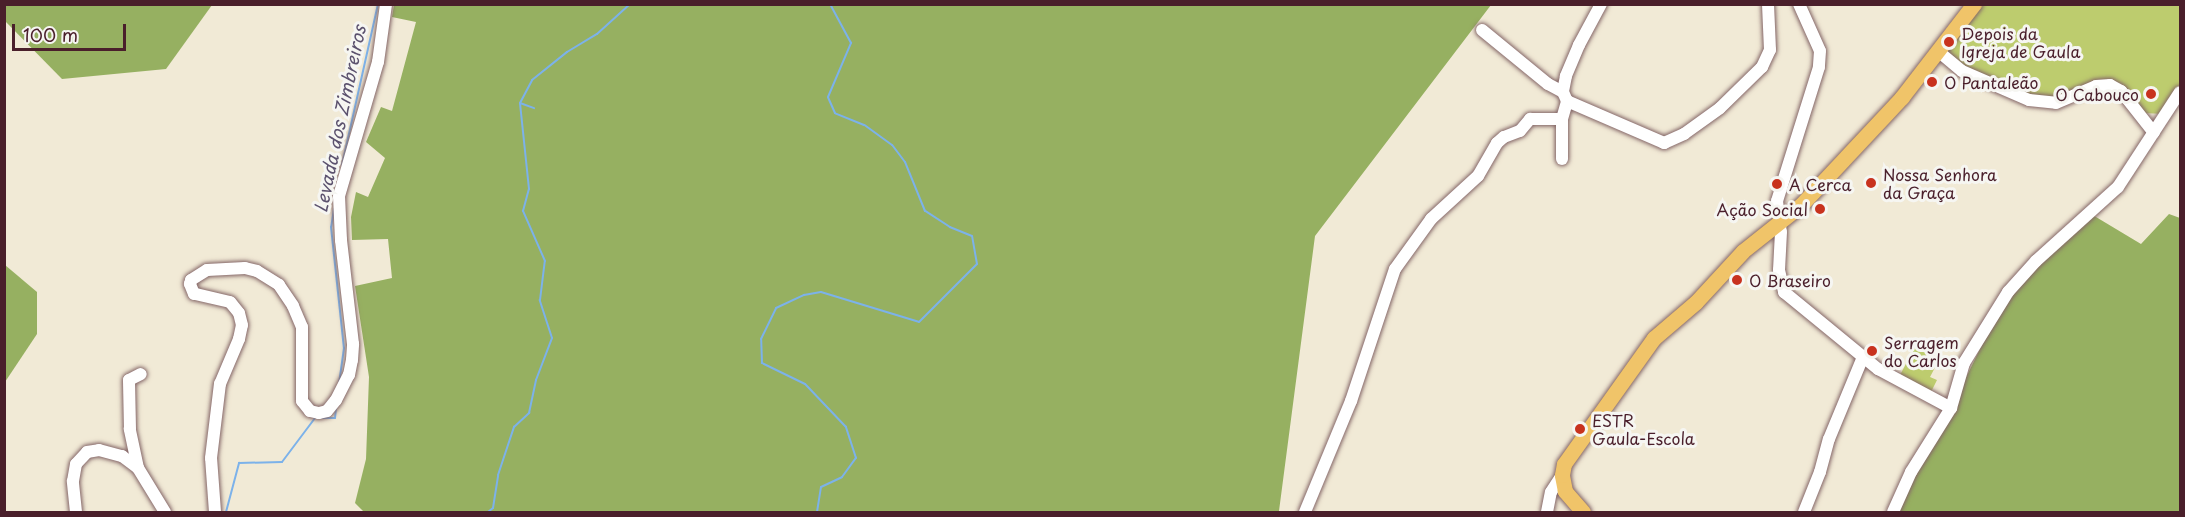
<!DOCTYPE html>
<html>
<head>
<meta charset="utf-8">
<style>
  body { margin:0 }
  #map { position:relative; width:2185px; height:517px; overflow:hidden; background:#f1ead6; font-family:"Playpen Sans",sans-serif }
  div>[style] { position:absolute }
  .green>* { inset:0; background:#bdcc6e }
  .forest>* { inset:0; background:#96b061 }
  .stream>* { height:2px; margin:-1px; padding:0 1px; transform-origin:1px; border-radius:1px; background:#7cb2ea }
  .roads { filter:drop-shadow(0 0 2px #846667) drop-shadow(0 0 2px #846667) }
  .minor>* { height:12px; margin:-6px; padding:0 6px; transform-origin:6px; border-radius:6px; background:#fff }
  .major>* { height:15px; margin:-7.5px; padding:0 7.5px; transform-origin:7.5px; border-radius:7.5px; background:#f0c469 }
  .dots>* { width:16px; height:16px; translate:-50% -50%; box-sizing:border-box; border:3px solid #f6f6f2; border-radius:50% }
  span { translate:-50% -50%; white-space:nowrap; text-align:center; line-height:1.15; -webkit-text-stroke:6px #f6f6f2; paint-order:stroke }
  .poi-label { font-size:16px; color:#4a1f2b }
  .left { translate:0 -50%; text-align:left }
  .right { translate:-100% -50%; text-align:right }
  .water-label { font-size:18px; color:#5c526e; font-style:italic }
  .frame { position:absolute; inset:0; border:6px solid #4a1f2b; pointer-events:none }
  .scale { position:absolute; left:12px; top:24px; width:114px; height:27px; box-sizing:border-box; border:3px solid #4a1f2b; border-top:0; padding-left:8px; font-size:18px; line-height:21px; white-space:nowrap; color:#4a1f2b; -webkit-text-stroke:4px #f6f6f2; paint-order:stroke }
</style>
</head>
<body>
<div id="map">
  <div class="green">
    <i style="clip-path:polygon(1974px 5px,2180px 5px,2180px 92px,2164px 114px,2143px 113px,2116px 87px,2048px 103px,1962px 71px,1938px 51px)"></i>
    <i style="clip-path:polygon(1916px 345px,1940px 358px,1930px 377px,1937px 380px,1931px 392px,1900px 375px)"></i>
  </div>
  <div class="forest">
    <i style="clip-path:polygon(4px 5px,5px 4px,212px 5px,166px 69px,62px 79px,5px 21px)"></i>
    <i style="clip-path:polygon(394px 5px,394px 4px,1491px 5px,1315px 236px,1279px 511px,364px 512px,355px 503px,366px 459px,369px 377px,355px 286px,392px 278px,388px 239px,352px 240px,351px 217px,356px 192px,368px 197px,385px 158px,366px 142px,381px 107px,392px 111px,416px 22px,392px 17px)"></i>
    <i style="clip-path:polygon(2091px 214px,2141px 244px,2169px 214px,2180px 218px,2180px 512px,1889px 512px,1951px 408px,2008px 292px)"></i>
    <i style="clip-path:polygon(5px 265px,37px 292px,37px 334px,5px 382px)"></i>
  </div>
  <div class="stream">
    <i style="left:520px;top:103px;width:15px;rotate:20deg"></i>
    <i style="left:342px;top:165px;width:165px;rotate:-77.4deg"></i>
    <i style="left:334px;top:209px;width:18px;rotate:99deg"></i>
    <i style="left:331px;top:227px;width:122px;rotate:83.9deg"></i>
    <i style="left:344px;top:348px;width:35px;rotate:98deg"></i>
    <i style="left:321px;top:418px;width:14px"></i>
    <i style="left:335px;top:418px;width:10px;rotate:-84deg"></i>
    <i style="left:226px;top:512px;width:51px;rotate:-75.1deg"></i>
    <i style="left:239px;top:463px;width:43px;rotate:-1.3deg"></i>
    <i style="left:282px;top:462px;width:55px;rotate:-53.1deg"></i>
    <i style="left:488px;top:512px;width:6px;rotate:-39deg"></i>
    <i style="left:493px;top:508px;width:33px;rotate:-81deg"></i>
    <i style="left:498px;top:475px;width:51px;rotate:-71.6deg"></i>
    <i style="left:514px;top:427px;width:21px;rotate:-43deg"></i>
    <i style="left:529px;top:413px;width:34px;rotate:-78deg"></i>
    <i style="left:536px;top:380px;width:45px;rotate:-69.1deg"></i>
    <i style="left:552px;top:338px;width:40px;rotate:-108deg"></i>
    <i style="left:540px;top:300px;width:39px;rotate:-83deg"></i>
    <i style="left:545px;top:261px;width:55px;rotate:-113.7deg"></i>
    <i style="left:523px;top:211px;width:23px;rotate:-75deg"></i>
    <i style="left:529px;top:189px;width:86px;rotate:-96deg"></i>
    <i style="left:520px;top:103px;width:26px;rotate:-62deg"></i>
    <i style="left:532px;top:80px;width:45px;rotate:-38.7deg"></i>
    <i style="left:567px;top:52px;width:35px;rotate:-31deg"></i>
    <i style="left:597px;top:34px;width:45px;rotate:-42.3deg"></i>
    <i style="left:817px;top:512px;width:25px;rotate:-81deg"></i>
    <i style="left:821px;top:487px;width:23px;rotate:-25deg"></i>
    <i style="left:842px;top:477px;width:24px;rotate:-54deg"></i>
    <i style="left:856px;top:458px;width:33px;rotate:-108deg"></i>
    <i style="left:846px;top:427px;width:59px;rotate:-133.6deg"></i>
    <i style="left:805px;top:384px;width:48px;rotate:-154deg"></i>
    <i style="left:762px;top:363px;width:24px;rotate:-92deg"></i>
    <i style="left:761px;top:339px;width:34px;rotate:-64deg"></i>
    <i style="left:776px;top:308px;width:31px;rotate:-25deg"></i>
    <i style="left:804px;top:295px;width:17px;rotate:-10deg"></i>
    <i style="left:821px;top:292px;width:102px;rotate:17deg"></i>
    <i style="left:919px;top:322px;width:82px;rotate:-45deg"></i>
    <i style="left:977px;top:264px;width:28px;rotate:-100deg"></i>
    <i style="left:972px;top:236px;width:24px;rotate:-158deg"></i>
    <i style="left:950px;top:227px;width:30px;rotate:-147deg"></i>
    <i style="left:925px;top:211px;width:53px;rotate:-112.2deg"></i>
    <i style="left:905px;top:162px;width:21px;rotate:-127deg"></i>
    <i style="left:892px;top:145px;width:34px;rotate:-144deg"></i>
    <i style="left:864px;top:125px;width:31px;rotate:-158deg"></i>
    <i style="left:835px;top:113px;width:17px;rotate:-114deg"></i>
    <i style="left:828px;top:97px;width:59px;rotate:-66.9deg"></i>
    <i style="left:851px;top:43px;width:44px;rotate:-118.3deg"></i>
  </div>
  <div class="roads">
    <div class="minor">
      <i style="left:1601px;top:4px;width:47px;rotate:118.2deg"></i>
      <i style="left:1579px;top:45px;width:34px;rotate:113deg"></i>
      <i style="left:1566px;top:76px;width:16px;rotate:101deg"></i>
      <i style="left:1563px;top:92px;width:10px;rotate:66deg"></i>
      <i style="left:1567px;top:101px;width:106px;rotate:23.4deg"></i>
      <i style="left:1664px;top:143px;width:22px;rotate:-24deg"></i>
      <i style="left:1684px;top:134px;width:44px;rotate:-35.8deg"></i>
      <i style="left:1720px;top:108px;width:59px;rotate:-44.3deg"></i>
      <i style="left:1762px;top:67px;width:19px;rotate:-65deg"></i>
      <i style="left:1770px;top:50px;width:46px;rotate:-92.5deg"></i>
      <i style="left:1799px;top:4px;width:51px;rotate:65.9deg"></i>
      <i style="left:1820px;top:51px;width:16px;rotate:94deg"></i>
      <i style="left:1819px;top:67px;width:140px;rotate:107.4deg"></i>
      <i style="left:1777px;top:201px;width:31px;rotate:83deg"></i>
      <i style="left:1781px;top:232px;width:38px;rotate:93deg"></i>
      <i style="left:1779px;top:270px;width:23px;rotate:77deg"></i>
      <i style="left:1784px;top:292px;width:122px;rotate:39.3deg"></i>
      <i style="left:1878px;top:369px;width:83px;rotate:28.1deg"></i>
      <i style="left:1482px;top:30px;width:85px;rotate:39.3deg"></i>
      <i style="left:1548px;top:84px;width:17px;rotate:28deg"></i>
      <i style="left:1938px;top:51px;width:31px;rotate:40deg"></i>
      <i style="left:1962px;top:71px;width:73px;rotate:23.4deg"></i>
      <i style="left:2029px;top:100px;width:27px;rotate:6deg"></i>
      <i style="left:2056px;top:103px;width:43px;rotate:-23deg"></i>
      <i style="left:2096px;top:86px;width:14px;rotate:-4deg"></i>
      <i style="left:2110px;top:85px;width:13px;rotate:29deg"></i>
      <i style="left:2121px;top:91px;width:53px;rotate:51.8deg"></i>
      <i style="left:1562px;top:159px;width:40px;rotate:-90deg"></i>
      <i style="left:1562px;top:119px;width:19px;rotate:-74deg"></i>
      <i style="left:138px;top:468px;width:40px;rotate:-102deg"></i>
      <i style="left:130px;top:429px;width:49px;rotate:-91.2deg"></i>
      <i style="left:129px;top:380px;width:13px;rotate:-27deg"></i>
      <i style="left:76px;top:512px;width:31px;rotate:-96deg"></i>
      <i style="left:73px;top:481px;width:17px;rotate:-80deg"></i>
      <i style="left:76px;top:464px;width:16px;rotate:-47deg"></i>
      <i style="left:87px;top:452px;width:12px;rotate:-9deg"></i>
      <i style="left:99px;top:450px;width:24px;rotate:15deg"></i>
      <i style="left:122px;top:456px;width:20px;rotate:37deg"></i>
      <i style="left:138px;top:468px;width:52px;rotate:58.5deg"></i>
      <i style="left:215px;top:512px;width:54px;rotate:-94.2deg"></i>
      <i style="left:211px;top:458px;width:75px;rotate:-83.1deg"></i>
      <i style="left:220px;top:384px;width:49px;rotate:-67.1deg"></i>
      <i style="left:239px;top:339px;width:14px;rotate:-78deg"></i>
      <i style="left:242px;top:325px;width:12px;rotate:-104deg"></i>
      <i style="left:239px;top:313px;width:14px;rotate:-129deg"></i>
      <i style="left:230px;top:302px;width:37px;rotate:-167deg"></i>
      <i style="left:194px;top:294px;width:11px;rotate:-112deg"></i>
      <i style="left:190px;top:284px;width:4px;rotate:-76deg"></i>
      <i style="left:191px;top:280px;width:19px;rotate:-32deg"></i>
      <i style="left:207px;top:270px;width:38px;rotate:-3deg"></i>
      <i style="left:245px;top:268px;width:12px;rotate:14deg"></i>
      <i style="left:257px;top:271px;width:26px;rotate:32deg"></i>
      <i style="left:279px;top:285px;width:25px;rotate:56deg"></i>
      <i style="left:293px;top:306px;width:23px;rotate:67deg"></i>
      <i style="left:302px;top:327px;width:74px;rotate:90deg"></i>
      <i style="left:302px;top:401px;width:13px;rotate:51deg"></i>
      <i style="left:310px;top:411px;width:9px;rotate:13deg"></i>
      <i style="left:319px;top:413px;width:8px;rotate:-14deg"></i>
      <i style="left:327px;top:411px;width:14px;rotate:-51deg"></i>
      <i style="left:336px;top:400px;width:28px;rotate:-63deg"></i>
      <i style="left:349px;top:375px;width:15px;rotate:-79deg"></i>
      <i style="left:352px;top:360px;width:16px;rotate:-86deg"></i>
      <i style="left:353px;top:344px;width:105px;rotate:-96.6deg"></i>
      <i style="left:341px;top:240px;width:44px;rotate:-92.6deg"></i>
      <i style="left:339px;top:196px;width:140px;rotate:-73.8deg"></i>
      <i style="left:378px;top:62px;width:59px;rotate:-82.1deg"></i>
      <i style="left:1305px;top:512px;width:120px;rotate:-67.5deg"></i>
      <i style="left:1351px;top:401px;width:139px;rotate:-71.6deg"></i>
      <i style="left:1395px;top:269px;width:62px;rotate:-54.2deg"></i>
      <i style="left:1431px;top:219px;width:64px;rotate:-42.5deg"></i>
      <i style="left:1478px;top:176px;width:38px;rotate:-60deg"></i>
      <i style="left:1497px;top:143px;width:9px;rotate:-41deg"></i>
      <i style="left:1504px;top:137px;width:17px;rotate:-21deg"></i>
      <i style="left:1520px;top:131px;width:16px;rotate:-50deg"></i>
      <i style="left:1530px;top:119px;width:32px"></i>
      <i style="left:1547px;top:512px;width:20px;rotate:-79deg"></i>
      <i style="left:1551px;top:492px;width:20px;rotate:-57deg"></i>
      <i style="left:1804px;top:512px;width:43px;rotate:-68.2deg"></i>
      <i style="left:1820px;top:472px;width:34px;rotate:-75deg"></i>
      <i style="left:1829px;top:439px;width:89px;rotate:-67.5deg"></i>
      <i style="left:1893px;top:512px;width:44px;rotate:-65.8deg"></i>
      <i style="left:1911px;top:472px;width:75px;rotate:-58deg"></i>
      <i style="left:1951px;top:408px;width:47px;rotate:-73.9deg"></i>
      <i style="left:1964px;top:363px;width:84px;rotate:-58.2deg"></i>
      <i style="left:2008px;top:292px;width:42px;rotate:-47.9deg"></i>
      <i style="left:2036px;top:261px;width:110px;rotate:-42.1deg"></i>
      <i style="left:2118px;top:187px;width:113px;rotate:-56.9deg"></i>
    </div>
    <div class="major">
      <i style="left:1583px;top:512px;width:28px;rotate:-131deg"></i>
      <i style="left:1565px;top:491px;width:16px;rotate:-101deg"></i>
      <i style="left:1562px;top:475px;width:11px;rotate:-80deg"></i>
      <i style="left:1564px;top:464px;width:155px;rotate:-54.5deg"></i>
      <i style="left:1654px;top:338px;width:55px;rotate:-40.6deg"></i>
      <i style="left:1696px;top:302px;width:69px;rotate:-47.3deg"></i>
      <i style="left:1743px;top:251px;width:75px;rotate:-38.5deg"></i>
      <i style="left:1802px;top:204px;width:146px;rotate:-46.9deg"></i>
      <i style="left:1902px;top:97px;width:118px;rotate:-52.3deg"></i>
    </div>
  </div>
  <div class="dots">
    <i style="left:1949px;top:42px;background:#c8321e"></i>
    <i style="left:1932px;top:82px;background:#c8321e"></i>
    <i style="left:2151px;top:94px;background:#c8321e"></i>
    <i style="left:1871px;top:183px;background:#c8321e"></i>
    <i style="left:1777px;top:184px;background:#c8321e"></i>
    <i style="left:1820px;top:209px;background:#c8321e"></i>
    <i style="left:1737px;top:280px;background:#c8321e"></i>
    <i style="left:1872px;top:351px;background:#c8321e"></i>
    <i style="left:1580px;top:429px;background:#c8321e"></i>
  </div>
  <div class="poi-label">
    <span class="left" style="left:1961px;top:42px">Depois da<br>Igreja de Gaula</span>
    <span class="left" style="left:1944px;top:82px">O Pantaleão</span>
    <span class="right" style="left:2139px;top:94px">O Cabouco</span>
    <span class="left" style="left:1883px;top:183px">Nossa Senhora<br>da Graça</span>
    <span class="left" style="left:1789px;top:184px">A Cerca</span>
    <span class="right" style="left:1808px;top:209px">Ação Social</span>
    <span class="left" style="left:1749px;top:280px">O Braseiro</span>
    <span class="left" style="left:1884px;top:351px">Serragem<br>do Carlos</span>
    <span class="left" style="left:1592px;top:429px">ESTR<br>Gaula-Escola</span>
  </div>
  <div class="water-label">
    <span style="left:340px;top:119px;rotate:-78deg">Levada dos Zimbreiros</span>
  </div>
  <div class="frame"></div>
  <div class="scale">100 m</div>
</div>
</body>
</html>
